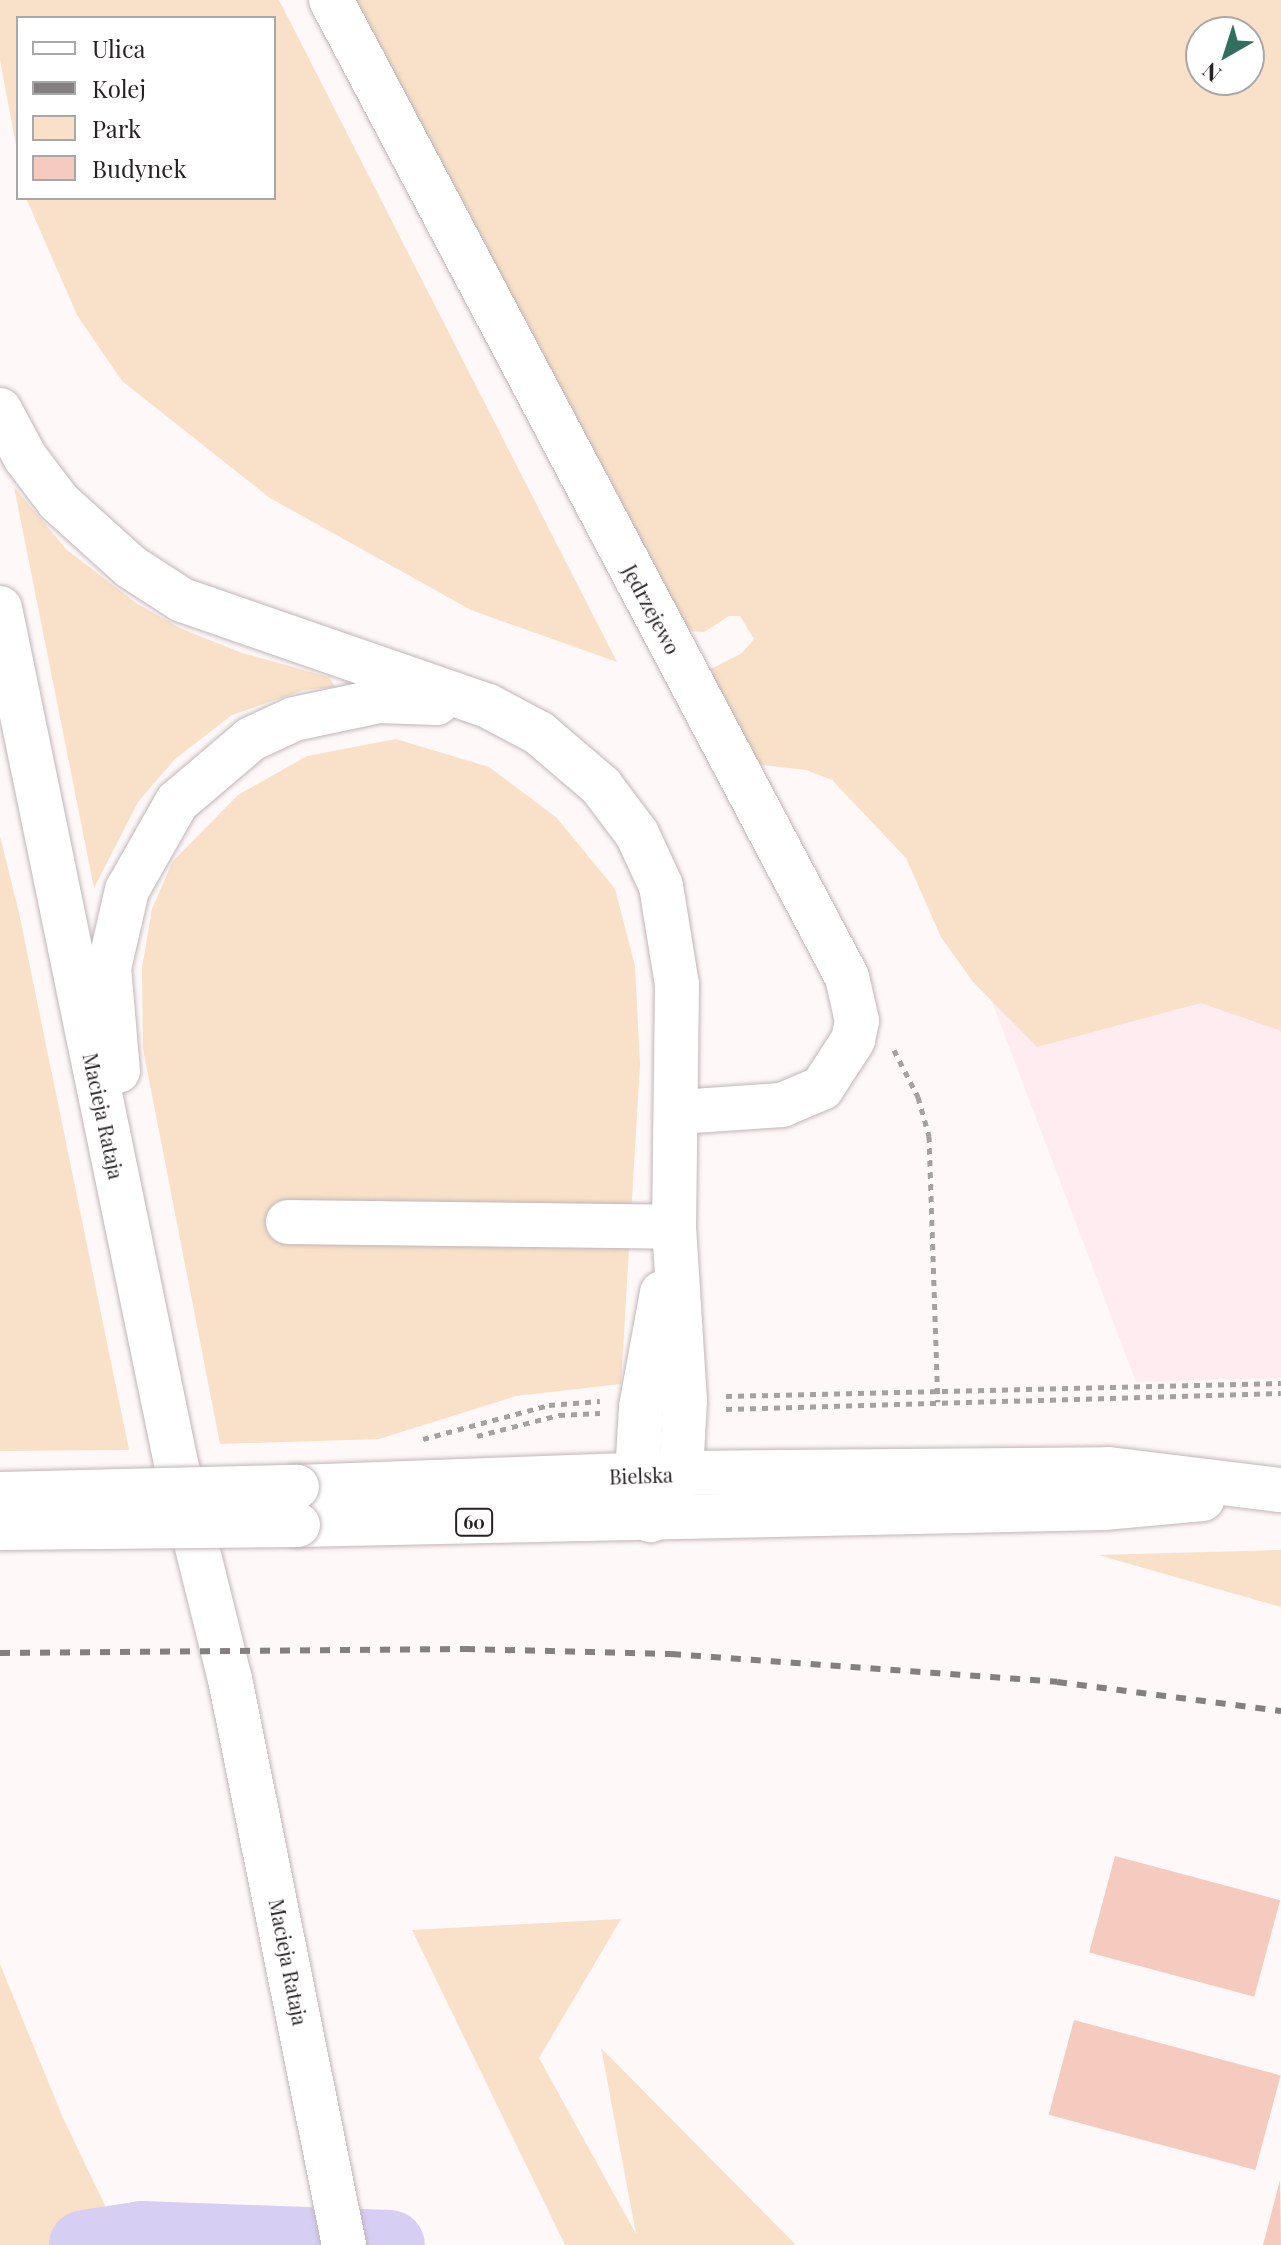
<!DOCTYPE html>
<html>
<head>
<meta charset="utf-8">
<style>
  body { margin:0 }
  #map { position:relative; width:1281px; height:2245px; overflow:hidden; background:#fef8f9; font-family:"Playfair Display",serif }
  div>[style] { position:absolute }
  .built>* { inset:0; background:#ffecf0 }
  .green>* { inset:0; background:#f8e1c8 }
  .river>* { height:70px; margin:-35px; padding:0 35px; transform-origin:35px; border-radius:35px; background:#d6cef3 }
  .building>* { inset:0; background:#f5cbbf; transform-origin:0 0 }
  .path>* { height:5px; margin-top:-2.5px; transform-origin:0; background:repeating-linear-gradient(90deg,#a6a0a1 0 6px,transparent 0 12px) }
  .roads { filter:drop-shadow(0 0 2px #c2b5b8) drop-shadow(0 0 2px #c2b5b8) }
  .minor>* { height:44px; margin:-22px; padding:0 22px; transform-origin:22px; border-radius:22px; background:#fff }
  .major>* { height:44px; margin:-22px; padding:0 22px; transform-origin:22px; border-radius:22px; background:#fff }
  .rail>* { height:6px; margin-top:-3px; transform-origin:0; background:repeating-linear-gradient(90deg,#847f80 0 10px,transparent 0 20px) }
  .bridges { filter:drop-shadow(0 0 2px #c2b5b8) drop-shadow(0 0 2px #c2b5b8) }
  .major-bridge>* { height:44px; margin:-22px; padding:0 22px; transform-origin:22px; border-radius:22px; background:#fff }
  span { translate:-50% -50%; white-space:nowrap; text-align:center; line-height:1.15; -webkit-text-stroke:6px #fff; paint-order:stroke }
  .shield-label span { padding:2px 6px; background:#fff; border:2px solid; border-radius:6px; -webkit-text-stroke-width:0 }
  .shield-label { font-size:18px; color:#272223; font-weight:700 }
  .street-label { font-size:20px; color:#272223 }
  .legend { position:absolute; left:16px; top:16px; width:260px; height:184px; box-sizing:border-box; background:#fff; border:2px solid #a9a7a7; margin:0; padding:10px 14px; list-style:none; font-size:24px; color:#272223 }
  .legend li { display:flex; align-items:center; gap:16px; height:40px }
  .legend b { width:40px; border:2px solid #a9a7a7 }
  .north { position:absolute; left:1185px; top:16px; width:80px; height:80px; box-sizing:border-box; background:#fff; border:2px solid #a9a7a7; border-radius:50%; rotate:219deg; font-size:22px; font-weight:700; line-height:32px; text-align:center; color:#272223 }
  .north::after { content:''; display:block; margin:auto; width:28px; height:36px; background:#31705e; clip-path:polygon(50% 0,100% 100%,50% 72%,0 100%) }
</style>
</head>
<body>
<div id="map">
  <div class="built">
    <i style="clip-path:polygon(evenodd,855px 0,1281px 0,1281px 1378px,1136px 1382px,992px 1002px,855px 0,1201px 32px,1249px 32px,1249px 80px,1201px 80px,1201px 32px)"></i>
  </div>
  <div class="green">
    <i style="clip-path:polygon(0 0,279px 0,617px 662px,471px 610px,270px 498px,122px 381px,77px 315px,26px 198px,274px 198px,274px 18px,18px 18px,18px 156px,0 60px)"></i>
    <i style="clip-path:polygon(evenodd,347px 0,1281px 0,1281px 1031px,1201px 1003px,1037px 1047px,973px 982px,941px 937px,906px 858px,832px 780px,806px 770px,754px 764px,705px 672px,742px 653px,754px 639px,740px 616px,729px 616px,704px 632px,684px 631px,347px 0,1201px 32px,1249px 32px,1249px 80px,1201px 80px,1201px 32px)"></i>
    <i style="clip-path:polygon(14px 487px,67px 550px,136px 603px,180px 628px,242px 653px,329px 677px,335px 687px,304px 690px,232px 715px,175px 759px,138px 802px,94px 888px)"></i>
    <i style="clip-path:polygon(396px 739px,489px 767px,557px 818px,615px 889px,635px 966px,640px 1064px,621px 1384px,516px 1396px,379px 1439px,220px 1444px,143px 1049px,142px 968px,152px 909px,173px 861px,238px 795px,307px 756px)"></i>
    <i style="clip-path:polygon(0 836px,19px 913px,129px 1450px,0 1451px)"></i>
    <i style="clip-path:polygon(1281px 1550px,1281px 1607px,1098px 1555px)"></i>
    <i style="clip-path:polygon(621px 1919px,539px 2058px,636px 2234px,601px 2048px,796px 2245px,565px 2245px,412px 1930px)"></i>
    <i style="clip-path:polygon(0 1964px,63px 2118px,124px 2245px,0 2245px)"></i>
  </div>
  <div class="river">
    <i style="left:84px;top:2245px;width:59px;rotate:-8.8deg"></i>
    <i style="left:142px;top:2236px;width:248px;rotate:2.1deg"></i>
  </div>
  <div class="building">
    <i style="left:1115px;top:1856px;width:171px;height:100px;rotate:15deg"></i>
    <i style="left:1074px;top:2020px;width:214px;height:98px;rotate:15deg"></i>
    <i style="clip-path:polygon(1280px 2180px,1281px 2245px,1263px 2245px)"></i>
  </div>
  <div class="path">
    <i style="left:894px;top:1050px;width:53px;rotate:62.9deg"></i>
    <i style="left:918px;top:1097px;width:41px;rotate:74.2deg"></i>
    <i style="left:929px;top:1136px;width:266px;rotate:88.1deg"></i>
    <i style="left:726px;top:1396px;width:555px;rotate:-1.34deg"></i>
    <i style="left:726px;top:1409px;width:555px;rotate:-1.65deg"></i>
    <i style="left:477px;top:1436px;width:85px;rotate:-14.4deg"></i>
    <i style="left:559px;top:1415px;width:41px;rotate:-2.8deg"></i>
    <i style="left:423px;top:1439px;width:131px;rotate:-15.1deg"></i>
    <i style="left:549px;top:1405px;width:51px;rotate:-4.5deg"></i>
  </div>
  <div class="roads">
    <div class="minor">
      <i style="left:331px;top:0;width:1105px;rotate:62.16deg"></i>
      <i style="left:847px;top:977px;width:45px;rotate:77.2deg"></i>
      <i style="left:857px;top:1021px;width:19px;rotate:102deg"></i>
      <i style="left:853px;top:1040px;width:57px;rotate:122.9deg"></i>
      <i style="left:822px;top:1088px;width:43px;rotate:157deg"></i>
      <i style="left:782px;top:1105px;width:104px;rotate:176.1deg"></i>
      <i style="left:288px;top:1222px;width:386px;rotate:0.7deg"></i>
    </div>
    <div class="major">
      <i style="left:0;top:410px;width:53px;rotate:62deg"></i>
      <i style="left:25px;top:457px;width:56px;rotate:52.9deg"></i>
      <i style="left:59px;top:502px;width:97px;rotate:42.1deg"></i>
      <i style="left:131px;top:567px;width:61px;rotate:32.9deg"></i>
      <i style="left:182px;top:600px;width:324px;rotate:19.1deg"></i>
      <i style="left:488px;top:706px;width:58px;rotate:27.9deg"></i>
      <i style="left:539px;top:733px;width:82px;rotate:40.5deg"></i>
      <i style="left:601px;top:786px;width:60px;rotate:53.1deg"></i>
      <i style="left:637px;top:834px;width:57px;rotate:65.2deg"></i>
      <i style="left:661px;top:886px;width:100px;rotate:80.8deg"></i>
      <i style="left:677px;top:985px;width:242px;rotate:90.7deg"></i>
      <i style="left:674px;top:1227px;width:174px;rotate:86.4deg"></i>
      <i style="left:685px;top:1401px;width:72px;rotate:93.2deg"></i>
      <i style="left:681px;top:1473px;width:56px;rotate:122.6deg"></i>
      <i style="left:0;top:608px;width:873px;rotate:78.37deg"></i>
      <i style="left:176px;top:1463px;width:223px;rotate:76deg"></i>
      <i style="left:230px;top:1679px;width:577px;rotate:78.61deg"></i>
      <i style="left:118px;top:1071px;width:103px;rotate:-95deg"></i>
      <i style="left:109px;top:968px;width:80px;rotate:-77deg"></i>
      <i style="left:127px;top:890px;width:101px;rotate:-60.4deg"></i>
      <i style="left:177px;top:802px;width:97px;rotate:-40.4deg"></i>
      <i style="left:251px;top:739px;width:47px;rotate:-24.9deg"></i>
      <i style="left:294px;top:719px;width:87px;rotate:-12deg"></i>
      <i style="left:379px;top:701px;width:58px;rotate:2deg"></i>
      <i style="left:297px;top:1487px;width:384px;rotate:-2.1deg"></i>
      <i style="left:681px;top:1473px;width:428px;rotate:-0.5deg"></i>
      <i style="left:1109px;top:1469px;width:173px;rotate:7deg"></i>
      <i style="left:646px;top:1504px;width:30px;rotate:-107deg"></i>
      <i style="left:637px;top:1475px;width:68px;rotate:-86.6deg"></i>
      <i style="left:641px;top:1407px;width:116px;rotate:-79.6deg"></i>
      <i style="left:298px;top:1525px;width:806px;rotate:-1.21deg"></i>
      <i style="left:1104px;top:1508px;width:99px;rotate:-5.2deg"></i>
    </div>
  </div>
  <div class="rail">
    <i style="left:0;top:1653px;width:465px;rotate:-0.5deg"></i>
    <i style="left:465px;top:1649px;width:206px;rotate:1.4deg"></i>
    <i style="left:671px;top:1654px;width:387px;rotate:4.1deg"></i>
    <i style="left:1057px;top:1682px;width:226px;rotate:7.4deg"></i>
  </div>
  <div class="bridges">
    <div class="major-bridge">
      <i style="left:0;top:1494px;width:297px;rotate:-1.4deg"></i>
      <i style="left:0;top:1528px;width:298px;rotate:-0.6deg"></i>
    </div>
  </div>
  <div class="shield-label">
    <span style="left:474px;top:1522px">60</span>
  </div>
  <div class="street-label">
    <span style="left:652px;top:609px;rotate:62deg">Jędrzejewo</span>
    <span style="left:104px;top:1116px;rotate:78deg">Macieja Rataja</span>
    <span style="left:641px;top:1475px;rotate:-2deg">Bielska</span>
    <span style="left:289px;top:1962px;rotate:79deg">Macieja Rataja</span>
  </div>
  <ul class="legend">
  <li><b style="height:10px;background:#fff"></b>Ulica</li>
  <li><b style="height:10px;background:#847f80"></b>Kolej</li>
  <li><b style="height:22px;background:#f8e1c8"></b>Park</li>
  <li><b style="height:22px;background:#f5cbbf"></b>Budynek</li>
  </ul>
  <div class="north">N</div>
</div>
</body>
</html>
